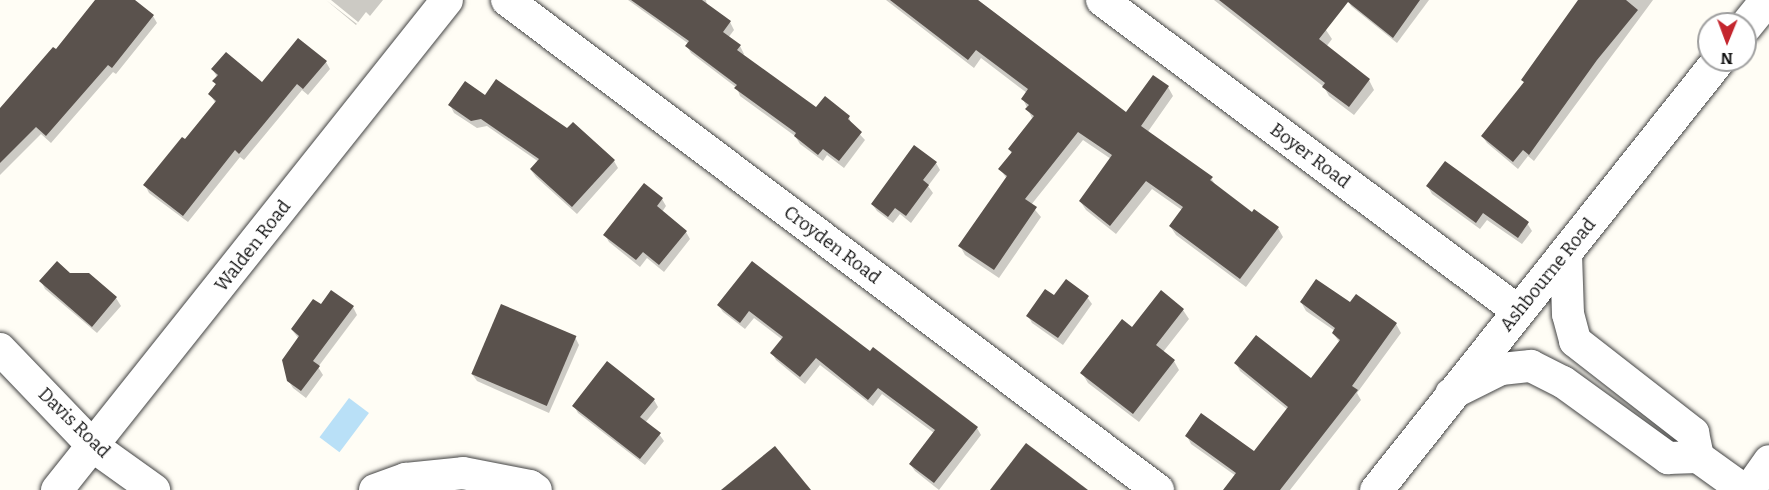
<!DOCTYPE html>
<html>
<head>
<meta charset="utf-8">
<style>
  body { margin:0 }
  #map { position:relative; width:1769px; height:490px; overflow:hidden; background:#fffdf5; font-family:Bitter,serif }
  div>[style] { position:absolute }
  .water>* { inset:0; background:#b9e0f7; transform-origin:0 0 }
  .shadow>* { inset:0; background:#0003 }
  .building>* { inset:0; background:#5a524d; transform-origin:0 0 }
  .roads { filter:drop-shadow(0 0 2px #444) drop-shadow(0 0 2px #444) }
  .minor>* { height:32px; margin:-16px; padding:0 16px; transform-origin:16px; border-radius:16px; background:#fff }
  .tertiary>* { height:33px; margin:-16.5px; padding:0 16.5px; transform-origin:16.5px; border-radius:16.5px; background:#fff }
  span { translate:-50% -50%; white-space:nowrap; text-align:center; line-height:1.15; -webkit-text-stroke:6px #fff; paint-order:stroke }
  .street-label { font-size:18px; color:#111 }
  .north { position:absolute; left:1697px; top:12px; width:60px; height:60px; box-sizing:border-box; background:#fff; border:2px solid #a0a0a0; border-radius:50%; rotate:181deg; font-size:16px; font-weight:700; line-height:24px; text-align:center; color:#111 }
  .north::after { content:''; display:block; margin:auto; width:21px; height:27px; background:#c4262e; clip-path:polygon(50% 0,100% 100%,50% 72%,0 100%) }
</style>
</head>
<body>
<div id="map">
  <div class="water">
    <i style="left:349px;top:398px;width:25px;height:49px;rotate:37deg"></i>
  </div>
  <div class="shadow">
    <i style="clip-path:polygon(97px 0,133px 0,153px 16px,157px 23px,116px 74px,113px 72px,51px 143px,41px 134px,0 175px,0 110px,56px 51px)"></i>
    <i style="clip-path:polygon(326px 0,357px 24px,358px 22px,331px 0,383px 0,370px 16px,366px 12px,356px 25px)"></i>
    <i style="clip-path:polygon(628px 0,706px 0,707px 5px,730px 22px,734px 30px,728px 38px,740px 46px,744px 54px,742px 56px,816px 109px,849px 117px,852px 126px,865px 140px,844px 168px,827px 155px,823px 161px,800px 144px,795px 136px,740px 96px,737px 88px,691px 53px,687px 46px,689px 44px)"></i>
    <i style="clip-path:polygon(886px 0,978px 0,1127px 114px,1168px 87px,1173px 96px,1147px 133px,1211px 178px,1216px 186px,1252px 214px,1278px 228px,1283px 237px,1246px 287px,1176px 235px,1170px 226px,1182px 210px,1152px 189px,1116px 234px,1086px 210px,1080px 201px,1111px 159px,1083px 140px,1031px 205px,1041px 217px,999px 278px,965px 255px,960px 246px,1007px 179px,1000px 169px,1012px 154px,1009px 149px,1032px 118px,1023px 99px,1027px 93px,981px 58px,974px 68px)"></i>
    <i style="clip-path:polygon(1214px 0,1299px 0,1295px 5px,1326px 30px,1332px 39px,1326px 47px,1369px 80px,1374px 90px,1354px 115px,1329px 96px,1324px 87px)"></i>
    <i style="clip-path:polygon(1348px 0,1429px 0,1397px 43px,1351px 6px)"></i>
    <i style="clip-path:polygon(1580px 0,1653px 0,1534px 161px,1528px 156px,1518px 169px,1487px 143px,1482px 136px,1525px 83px,1522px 80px)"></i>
    <i style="clip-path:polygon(326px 62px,330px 69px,308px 95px,302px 90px,244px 160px,240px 157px,188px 222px,149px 193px,145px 185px,216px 104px,210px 94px,217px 86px,214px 82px,217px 77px,213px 70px,262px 84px)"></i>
    <i style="clip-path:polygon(486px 97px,614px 161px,618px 168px,577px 214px,536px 177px,531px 170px,539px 162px,487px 126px,477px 128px,454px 113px,450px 105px)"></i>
    <i style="clip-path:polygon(936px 163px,940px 170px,928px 186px,933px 193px,911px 223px,900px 214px,893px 223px,877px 211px,872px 204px)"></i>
    <i style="clip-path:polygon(645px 185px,662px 199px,666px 206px,662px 212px,686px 232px,690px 239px,664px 272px,647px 258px,640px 267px,609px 242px,605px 235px)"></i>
    <i style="clip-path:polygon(1428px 187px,1527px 223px,1532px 231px,1522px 244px,1487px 220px,1480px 229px,1432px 194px)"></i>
    <i style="clip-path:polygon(752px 263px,870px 353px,977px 428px,981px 435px,939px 490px,915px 471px,910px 464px,934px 433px,882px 394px,873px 406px,820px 365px,805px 384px,776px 360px,772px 353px,783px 340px,754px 318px,745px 329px,723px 312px,718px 305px)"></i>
    <i style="clip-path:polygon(70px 274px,89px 274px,116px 298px,121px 306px,97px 333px,45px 289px,41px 281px)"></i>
    <i style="clip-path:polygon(332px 292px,353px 307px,357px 315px,318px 367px,323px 375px,306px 398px,293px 388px,288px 380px,299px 339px,292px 330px,321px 306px)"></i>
    <i style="clip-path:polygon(1055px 297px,1087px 297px,1092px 304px,1063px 345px,1032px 323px,1028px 316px)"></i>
    <i style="clip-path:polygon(1301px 302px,1351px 304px,1396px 324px,1401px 333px,1357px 393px,1361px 400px,1290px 490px,1225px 490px,1236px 476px,1191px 444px,1187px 436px,1254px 453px,1288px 410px,1240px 371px,1236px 363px,1311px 380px,1340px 343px,1333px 333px,1335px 331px,1306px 311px)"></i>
    <i style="clip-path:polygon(1183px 310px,1189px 319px,1163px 352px,1174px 361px,1179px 370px,1139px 422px,1088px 383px,1082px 373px,1133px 329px)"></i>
    <i style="clip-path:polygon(575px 337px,579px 345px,549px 413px,477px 381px,472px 374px)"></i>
    <i style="clip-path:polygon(654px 400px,658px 407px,645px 423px,659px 434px,664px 441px,645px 465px,578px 413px,574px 406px)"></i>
  </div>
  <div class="building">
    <i style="clip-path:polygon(95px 0,135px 0,154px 15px,112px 68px,108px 65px,46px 136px,36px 127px,0 163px,0 108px,53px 47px,56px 49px)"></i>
    <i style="clip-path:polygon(631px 0,702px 0,731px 21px,723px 32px,741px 45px,737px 50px,816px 107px,825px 96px,850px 116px,848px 119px,862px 132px,839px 161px,823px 149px,818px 155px,794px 136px,796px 133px,734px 88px,737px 85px,685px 46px,689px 41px)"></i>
    <i style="clip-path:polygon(890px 0,978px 0,1126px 112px,1153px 75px,1169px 86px,1141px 126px,1213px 177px,1210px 180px,1252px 212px,1254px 209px,1279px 227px,1240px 279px,1169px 226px,1183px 207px,1146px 181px,1110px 226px,1079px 201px,1112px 155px,1078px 132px,1025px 199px,1037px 207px,994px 270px,958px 246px,1007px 176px,998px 169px,1012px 152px,1008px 149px,1034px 116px,1025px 109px,1029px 105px,1021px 99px,1028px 89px,976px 50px,968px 60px)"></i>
    <i style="clip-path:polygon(1219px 0,1420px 0,1393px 38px,1348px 2px,1319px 39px,1370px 79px,1349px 107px,1322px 87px,1325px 83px)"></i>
    <i style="clip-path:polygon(1578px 0,1626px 0,1638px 10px,1597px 60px,1529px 155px,1523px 150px,1513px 162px,1481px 136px,1524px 82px,1521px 80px)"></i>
    <i style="clip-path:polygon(298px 38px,327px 61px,303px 89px,297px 84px,239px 154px,235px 150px,183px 216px,143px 185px,182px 137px,185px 139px,216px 101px,208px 94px,216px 84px,212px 81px,218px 75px,211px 69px,226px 52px,262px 82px)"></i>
    <i style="clip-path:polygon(496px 79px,567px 128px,573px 122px,615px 160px,572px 207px,530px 169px,539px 159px,481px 119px,471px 121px,448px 105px,465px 81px,485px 95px)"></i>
    <i style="clip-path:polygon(914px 145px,937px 162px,923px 180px,929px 185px,906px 216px,895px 208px,888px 217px,871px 204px)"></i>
    <i style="clip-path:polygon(1445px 161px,1529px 222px,1518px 238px,1483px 213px,1476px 223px,1426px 186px)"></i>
    <i style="clip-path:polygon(644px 183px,663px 198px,657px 206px,687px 231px,659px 265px,643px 252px,636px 260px,603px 235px)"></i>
    <i style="clip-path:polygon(57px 261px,70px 273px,89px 273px,117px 297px,92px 327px,39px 281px)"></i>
    <i style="clip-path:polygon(752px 261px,870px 351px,873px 347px,978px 427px,934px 483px,909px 464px,935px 430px,878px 388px,868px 400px,816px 358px,800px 377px,770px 353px,783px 337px,749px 311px,740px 323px,717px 305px)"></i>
    <i style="clip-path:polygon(1066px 279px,1089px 296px,1058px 338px,1026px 316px,1045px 289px,1054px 295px)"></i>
    <i style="clip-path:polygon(1316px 279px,1350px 302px,1356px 294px,1397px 323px,1352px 386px,1358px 390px,1280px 490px,1223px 490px,1236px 473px,1185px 436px,1201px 413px,1254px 451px,1288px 407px,1234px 363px,1256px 335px,1311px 378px,1340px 340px,1332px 333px,1335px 328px,1300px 302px)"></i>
    <i style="clip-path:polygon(331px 290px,354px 306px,313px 361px,320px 366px,301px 391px,287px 381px,282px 360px,299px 336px,291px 329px,313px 299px,321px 304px)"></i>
    <i style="clip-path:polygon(1161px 290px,1184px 309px,1156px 345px,1175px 360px,1133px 414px,1080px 373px,1122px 319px,1132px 327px)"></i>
    <i style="left:501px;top:304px;width:82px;height:76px;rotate:23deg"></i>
    <i style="clip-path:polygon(607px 361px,655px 399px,640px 417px,661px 433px,640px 459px,572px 406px)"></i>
    <i style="clip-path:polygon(1026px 443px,1088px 490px,990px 490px)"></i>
    <i style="clip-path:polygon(775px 446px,811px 490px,721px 490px)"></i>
  </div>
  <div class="roads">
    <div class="minor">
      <i style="left:507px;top:0;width:815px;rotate:36.97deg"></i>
      <i style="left:1102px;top:0;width:519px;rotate:36.78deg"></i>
      <i style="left:1566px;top:254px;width:60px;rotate:88.1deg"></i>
      <i style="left:1568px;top:314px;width:28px;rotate:75deg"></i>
      <i style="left:1575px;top:341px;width:150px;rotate:37.9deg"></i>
      <i style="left:1693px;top:433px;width:25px;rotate:78deg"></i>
      <i style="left:0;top:349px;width:136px;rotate:46.2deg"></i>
      <i style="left:94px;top:447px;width:74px;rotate:35.6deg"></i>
      <i style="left:1451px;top:394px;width:56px;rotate:-26.6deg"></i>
      <i style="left:1501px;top:369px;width:30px;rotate:-6deg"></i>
      <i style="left:1531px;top:366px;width:36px;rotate:27deg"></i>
      <i style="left:1563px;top:382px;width:130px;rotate:35.9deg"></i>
      <i style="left:1668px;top:458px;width:30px;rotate:-2deg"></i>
      <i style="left:1698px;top:457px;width:57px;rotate:35.7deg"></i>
      <i style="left:57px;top:490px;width:626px;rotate:-51.48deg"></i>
      <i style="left:375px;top:490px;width:33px;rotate:-20deg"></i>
      <i style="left:406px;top:479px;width:57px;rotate:-6deg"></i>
      <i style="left:463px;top:473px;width:68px;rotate:11deg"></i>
      <i style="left:530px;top:486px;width:7px;rotate:34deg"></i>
      <i style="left:1749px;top:490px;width:35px;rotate:-55deg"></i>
    </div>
    <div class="tertiary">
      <i style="left:1745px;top:26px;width:33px;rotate:-51deg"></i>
      <i style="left:1376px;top:490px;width:549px;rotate:-51.5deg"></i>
    </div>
  </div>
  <div class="street-label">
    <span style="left:1310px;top:156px;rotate:37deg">Boyer Road</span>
    <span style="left:832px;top:245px;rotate:37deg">Croyden Road</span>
    <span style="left:253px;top:246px;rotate:-52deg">Walden Road</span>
    <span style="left:1548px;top:275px;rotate:-51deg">Ashbourne Road</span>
    <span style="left:74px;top:423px;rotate:44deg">Davis Road</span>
  </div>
  <div class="north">N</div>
</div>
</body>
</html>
